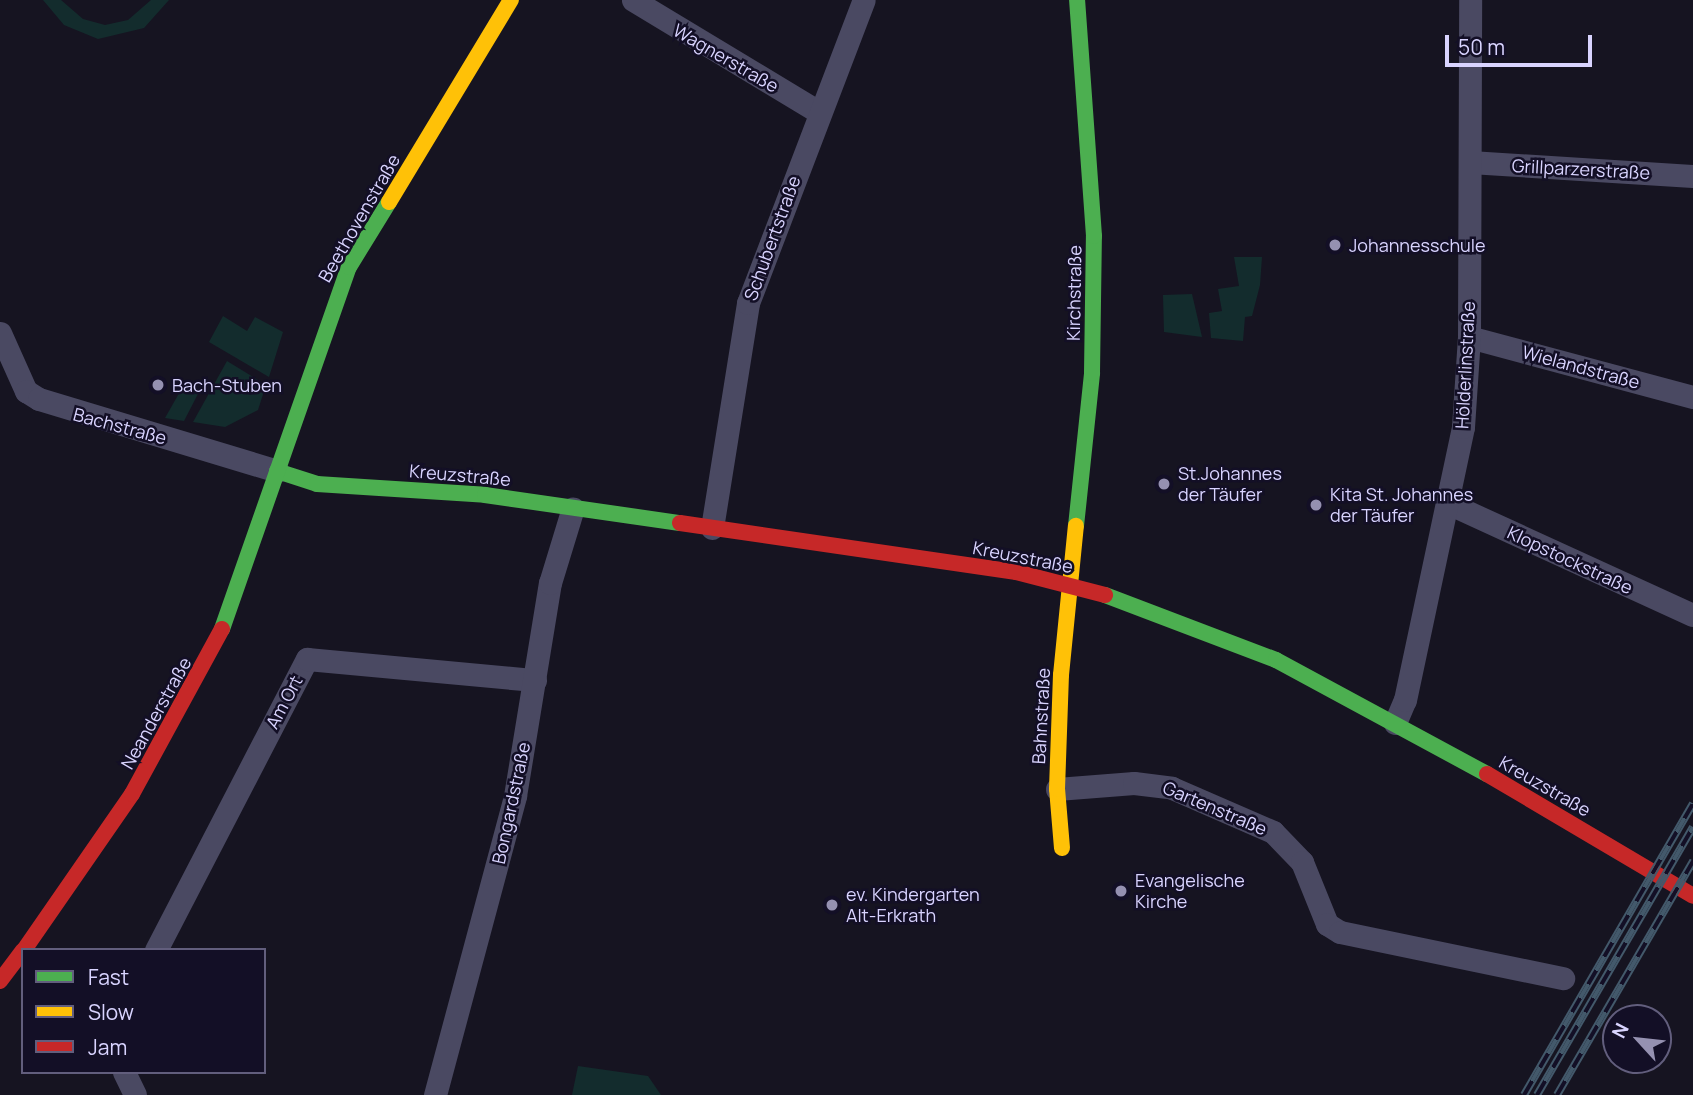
<!DOCTYPE html>
<html>
<head>
<meta charset="utf-8">
<style>
  body { margin:0 }
  #map { position:relative; width:1693px; height:1095px; overflow:hidden; background:#161421; font-family:Manrope,sans-serif }
  div>[style] { position:absolute }
  .green>* { inset:0; background:#132c2d }
  .street>* { height:23px; margin:-11.5px; padding:0 11.5px; transform-origin:11.5px; border-radius:11.5px; background:#4a4962 }
  .fast>* { height:16px; margin:-8px; padding:0 8px; transform-origin:8px; border-radius:8px; background:#4caf50 }
  .slow>* { height:16px; margin:-8px; padding:0 8px; transform-origin:8px; border-radius:8px; background:#ffc107 }
  .jam>* { height:16px; margin:-8px; padding:0 8px; transform-origin:8px; border-radius:8px; background:#c62828 }
  .rail>* { height:8px; margin-top:-4px; transform-origin:0; background:repeating-linear-gradient(90deg,#130f26 0 16px,#43596b 0 32px); box-sizing:border-box; border-block:2px solid #43596b }
  .dots>* { width:19px; height:19px; translate:-50% -50%; box-sizing:border-box; border:4px solid #130f26; border-radius:50% }
  span { translate:-50% -50%; white-space:nowrap; text-align:center; line-height:1.15; -webkit-text-stroke:5px #130f26; paint-order:stroke }
  .street-label { font-size:18px; color:#d9d4ff }
  .poi-label { font-size:18px; color:#d9d4ff }
  .left { translate:0 -50%; text-align:left }
  .legend { position:absolute; left:21px; top:948px; width:245px; height:126px; box-sizing:border-box; background:#130f26; border:2px solid #625e7d; margin:0; padding:9px 12px; list-style:none; font-size:21px; color:#d9d4ff }
  .legend li { display:flex; align-items:center; gap:14px; height:35px }
  .legend b { width:35px; border:2px solid #625e7d }
  .north { position:absolute; left:1602px; top:1004px; width:70px; height:70px; box-sizing:border-box; background:#130f26; border:2px solid #625e7d; border-radius:50%; rotate:297deg; font-size:19px; font-weight:700; line-height:28px; text-align:center; color:#d9d4ff }
  .north::after { content:''; display:block; margin:auto; width:24px; height:32px; background:#9591b1; clip-path:polygon(50% 0,100% 100%,50% 72%,0 100%) }
  .scale { position:absolute; left:1445px; top:35px; width:147px; height:32px; box-sizing:border-box; border:4px solid #d9d4ff; border-top:0; padding-left:9px; font-size:21px; line-height:24px; white-space:nowrap; color:#d9d4ff; -webkit-text-stroke:5px #130f26; paint-order:stroke }
</style>
</head>
<body>
<div id="map">
  <div class="green">
    <i style="clip-path:polygon(43px 0,61px 0,83px 19px,105px 25px,128px 20px,151px 0,169px 0,144px 28px,98px 39px,64px 25px)"></i>
    <i style="clip-path:polygon(1234px 257px,1262px 257px,1260px 285px,1252px 316px,1245px 317px,1243px 341px,1211px 338px,1209px 313px,1222px 311px,1218px 289px,1239px 286px)"></i>
    <i style="clip-path:polygon(1192px 294px,1202px 337px,1164px 332px,1163px 295px)"></i>
    <i style="clip-path:polygon(223px 316px,247px 331px,255px 317px,283px 332px,269px 377px,209px 342px)"></i>
    <i style="clip-path:polygon(227px 361px,266px 385px,258px 410px,225px 427px,193px 422px)"></i>
    <i style="clip-path:polygon(186px 381px,200px 390px,184px 421px,165px 418px)"></i>
    <i style="clip-path:polygon(578px 1066px,648px 1076px,661px 1095px,572px 1095px)"></i>
  </div>
  <div class="street">
    <i style="left:633px;top:0;width:218px;rotate:31.1deg"></i>
    <i style="left:1470px;top:162px;width:223px;rotate:3.6deg"></i>
    <i style="left:0;top:333px;width:64px;rotate:65.9deg"></i>
    <i style="left:26px;top:391px;width:15px;rotate:32deg"></i>
    <i style="left:39px;top:399px;width:249px;rotate:16.8deg"></i>
    <i style="left:1469px;top:337px;width:232px;rotate:15deg"></i>
    <i style="left:1448px;top:503px;width:269px;rotate:24.6deg"></i>
    <i style="left:712px;top:528px;width:228px;rotate:-80.9deg"></i>
    <i style="left:748px;top:303px;width:324px;rotate:-69.1deg"></i>
    <i style="left:1395px;top:723px;width:25px;rotate:-67deg"></i>
    <i style="left:1405px;top:700px;width:279px;rotate:-78deg"></i>
    <i style="left:1463px;top:427px;width:90px;rotate:-86.2deg"></i>
    <i style="left:1469px;top:337px;width:337px;rotate:-89.8deg"></i>
    <i style="left:1057px;top:789px;width:77px;rotate:-4.5deg"></i>
    <i style="left:1134px;top:783px;width:38px;rotate:7deg"></i>
    <i style="left:1172px;top:788px;width:110px;rotate:23.5deg"></i>
    <i style="left:1273px;top:832px;width:42px;rotate:46deg"></i>
    <i style="left:1302px;top:862px;width:67px;rotate:68deg"></i>
    <i style="left:1327px;top:924px;width:15px;rotate:32deg"></i>
    <i style="left:1340px;top:932px;width:228px;rotate:11.7deg"></i>
    <i style="left:156px;top:950px;width:328px;rotate:-62.6deg"></i>
    <i style="left:307px;top:659px;width:229px;rotate:5.3deg"></i>
    <i style="left:124px;top:1072px;width:25px;rotate:64deg"></i>
    <i style="left:435px;top:1095px;width:310px;rotate:-75deg"></i>
    <i style="left:515px;top:796px;width:216px;rotate:-80.7deg"></i>
    <i style="left:550px;top:583px;width:78px;rotate:-73deg"></i>
  </div>
  <div class="fast">
    <i style="left:277px;top:471px;width:42px;rotate:18deg"></i>
    <i style="left:317px;top:484px;width:168px;rotate:3.7deg"></i>
    <i style="left:485px;top:495px;width:197px;rotate:8.2deg"></i>
    <i style="left:1076px;top:526px;width:154px;rotate:-84deg"></i>
    <i style="left:1092px;top:373px;width:137px;rotate:-89.2deg"></i>
    <i style="left:1094px;top:236px;width:237px;rotate:-94.1deg"></i>
    <i style="left:1105px;top:595px;width:183px;rotate:20.8deg"></i>
    <i style="left:1276px;top:660px;width:240px;rotate:28.4deg"></i>
    <i style="left:222px;top:629px;width:384px;rotate:-70.7deg"></i>
    <i style="left:349px;top:267px;width:76px;rotate:-58.4deg"></i>
  </div>
  <div class="slow">
    <i style="left:389px;top:202px;width:236px;rotate:-58.9deg"></i>
    <i style="left:1062px;top:848px;width:59px;rotate:-94.8deg"></i>
    <i style="left:1057px;top:789px;width:114px;rotate:-88deg"></i>
    <i style="left:1061px;top:675px;width:150px;rotate:-84.3deg"></i>
  </div>
  <div class="jam">
    <i style="left:680px;top:523px;width:340px;rotate:8.3deg"></i>
    <i style="left:1016px;top:572px;width:92px;rotate:14.5deg"></i>
    <i style="left:1487px;top:774px;width:239px;rotate:30.6deg"></i>
    <i style="left:24px;top:950px;width:190px;rotate:-55.3deg"></i>
    <i style="left:132px;top:794px;width:188px;rotate:-61.4deg"></i>
    <i style="left:0;top:981px;width:38px;rotate:-53deg"></i>
  </div>
  <div class="rail">
    <i style="left:1524px;top:1095px;width:337px;rotate:-59.9deg"></i>
    <i style="left:1537px;top:1095px;width:310px;rotate:-59.8deg"></i>
    <i style="left:1557px;top:1095px;width:271px;rotate:-59.8deg"></i>
  </div>
  <div class="dots">
    <i style="left:1335px;top:245px;background:#9591b1"></i>
    <i style="left:158px;top:385px;background:#9591b1"></i>
    <i style="left:1164px;top:484px;background:#9591b1"></i>
    <i style="left:1316px;top:505px;background:#9591b1"></i>
    <i style="left:1121px;top:891px;background:#9591b1"></i>
    <i style="left:832px;top:905px;background:#9591b1"></i>
  </div>
  <div class="street-label">
    <span style="left:726px;top:58px;rotate:30deg">Wagnerstraße</span>
    <span style="left:1581px;top:169px;rotate:3deg">Grillparzerstraße</span>
    <span style="left:359px;top:218px;rotate:-60deg">Beethovenstraße</span>
    <span style="left:772px;top:238px;rotate:-70deg">Schubertstraße</span>
    <span style="left:1074px;top:293px;rotate:-89deg">Kirchstraße</span>
    <span style="left:1465px;top:365px;rotate:-87deg">Hölderlinstraße</span>
    <span style="left:1581px;top:367px;rotate:15deg">Wielandstraße</span>
    <span style="left:120px;top:426px;rotate:15deg">Bachstraße</span>
    <span style="left:460px;top:475px;rotate:5deg">Kreuzstraße</span>
    <span style="left:1023px;top:557px;rotate:11deg">Kreuzstraße</span>
    <span style="left:1570px;top:560px;rotate:25deg">Klopstockstraße</span>
    <span style="left:284px;top:702px;rotate:-62deg">Am Ort</span>
    <span style="left:156px;top:713px;rotate:-61deg">Neanderstraße</span>
    <span style="left:1041px;top:716px;rotate:-87deg">Bahnstraße</span>
    <span style="left:1545px;top:786px;rotate:30deg">Kreuzstraße</span>
    <span style="left:511px;top:803px;rotate:-78deg">Bongardstraße</span>
    <span style="left:1215px;top:808px;rotate:23deg">Gartenstraße</span>
  </div>
  <div class="poi-label">
    <span class="left" style="left:1349px;top:245px">Johannesschule</span>
    <span class="left" style="left:172px;top:385px">Bach-Stuben</span>
    <span class="left" style="left:1178px;top:484px">St.Johannes<br>der Täufer</span>
    <span class="left" style="left:1330px;top:505px">Kita St. Johannes<br>der Täufer</span>
    <span class="left" style="left:1135px;top:891px">Evangelische<br>Kirche</span>
    <span class="left" style="left:846px;top:905px">ev. Kindergarten<br>Alt-Erkrath</span>
  </div>
  <ul class="legend">
  <li><b style="height:9px;background:#4caf50"></b>Fast</li>
  <li><b style="height:9px;background:#ffc107"></b>Slow</li>
  <li><b style="height:9px;background:#c62828"></b>Jam</li>
  </ul>
  <div class="north">N</div>
  <div class="scale">50 m</div>
</div>
</body>
</html>
